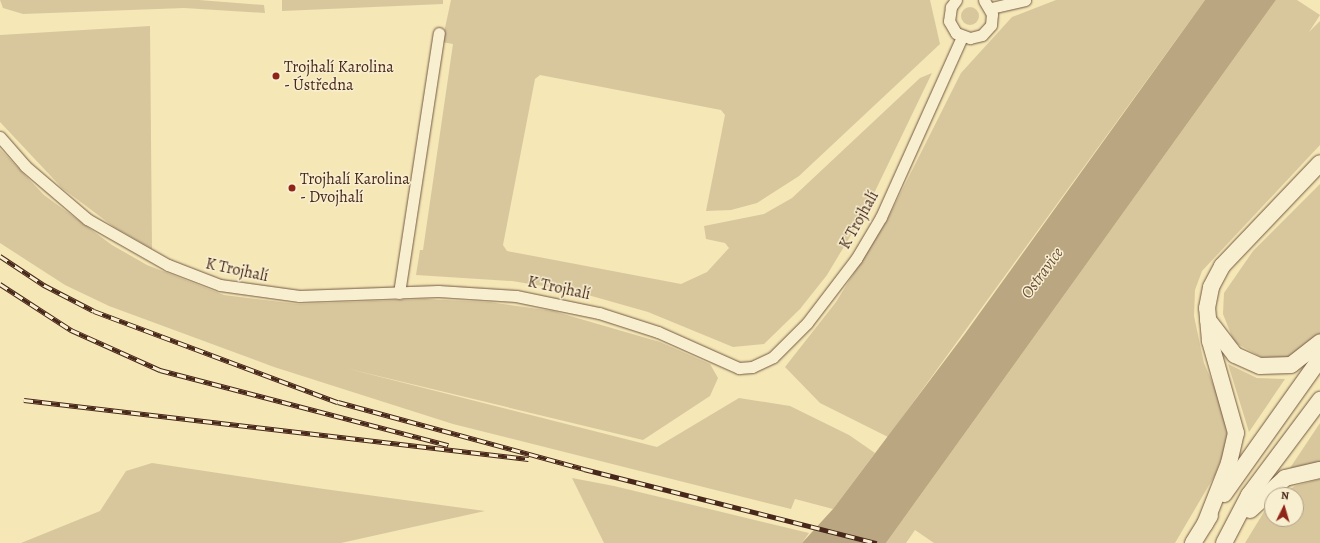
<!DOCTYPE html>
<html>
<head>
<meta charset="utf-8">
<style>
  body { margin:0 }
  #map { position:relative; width:1320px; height:543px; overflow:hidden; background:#f5e7b6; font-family:Alegreya,serif }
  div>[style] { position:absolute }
  .green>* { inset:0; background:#d8c79c }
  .round { border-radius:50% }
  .water>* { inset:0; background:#baa681 }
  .roads { filter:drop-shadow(0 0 1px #735842) drop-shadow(0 0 1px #735842) }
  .street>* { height:11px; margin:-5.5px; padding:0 5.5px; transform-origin:5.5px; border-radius:5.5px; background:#f8efd0 }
  .secondary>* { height:16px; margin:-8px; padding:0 8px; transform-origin:8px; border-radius:8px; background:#f8efd0 }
  .rail>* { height:4.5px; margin-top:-2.25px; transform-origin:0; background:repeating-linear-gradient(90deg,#f8efd0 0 9px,#48281b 0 18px); box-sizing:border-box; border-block:1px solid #48281b }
  .dots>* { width:11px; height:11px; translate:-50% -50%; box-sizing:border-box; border:2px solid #f8efd0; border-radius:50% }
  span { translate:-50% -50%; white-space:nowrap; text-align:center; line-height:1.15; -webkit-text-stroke:3px #f8efd0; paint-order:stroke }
  .poi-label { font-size:16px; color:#48281b }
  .left { translate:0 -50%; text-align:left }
  .street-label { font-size:16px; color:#48281b }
  .water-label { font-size:17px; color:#6a4e3a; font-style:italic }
  .north { position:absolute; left:1264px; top:487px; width:40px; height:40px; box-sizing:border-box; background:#f8efd0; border:1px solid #b29f88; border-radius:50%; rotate:5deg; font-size:11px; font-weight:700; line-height:16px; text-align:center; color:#48281b }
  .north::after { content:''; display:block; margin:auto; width:14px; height:18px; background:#8f2418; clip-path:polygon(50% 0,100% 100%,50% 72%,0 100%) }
</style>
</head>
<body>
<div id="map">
  <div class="green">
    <i style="clip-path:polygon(0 0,199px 0,264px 5px,265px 13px,184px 8px,23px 14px,3px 8px)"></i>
    <i style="clip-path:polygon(282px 0,443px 0,443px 4px,282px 11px)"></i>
    <i style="clip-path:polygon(451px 0,930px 0,940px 44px,799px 176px,757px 203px,731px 210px,706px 211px,725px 115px,721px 110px,540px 75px,535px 79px,503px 245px,507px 251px,681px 284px,707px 272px,729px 248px,725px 243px,706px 239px,704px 226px,764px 214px,792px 198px,920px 78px,932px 73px,866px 210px,827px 275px,800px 309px,764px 344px,733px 347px,648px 312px,574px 291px,512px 281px,416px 275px,420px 250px,423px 250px,453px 44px,442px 42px)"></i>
    <i style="clip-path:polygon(1056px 0,1205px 0,888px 437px,820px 403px,785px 367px,836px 302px,887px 220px,961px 73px,1012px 17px)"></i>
    <i style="clip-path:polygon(1276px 0,1297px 0,1320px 15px,1309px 32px,1320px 21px,1320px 145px,1202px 271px,1195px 290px,1194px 316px,1204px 363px,1223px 407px,1228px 441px,1215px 475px,1175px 543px,934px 543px,915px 530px,906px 543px,886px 543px)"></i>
    <i class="round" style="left:961px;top:7px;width:18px;height:18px"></i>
    <i style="clip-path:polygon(150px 26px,152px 249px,114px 227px,62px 188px,0 122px,0 35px)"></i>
    <i style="clip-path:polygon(0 149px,44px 195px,112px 245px,147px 265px,224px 295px,298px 304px,425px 299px,489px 302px,553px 311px,660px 342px,710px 364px,718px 378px,710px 396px,643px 440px,345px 368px,657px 447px,739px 398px,790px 406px,849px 435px,875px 453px,833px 509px,795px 499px,791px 509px,453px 424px,274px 367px,109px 306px,65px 285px,0 243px)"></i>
    <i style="clip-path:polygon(1320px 184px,1320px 335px,1308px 348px,1283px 359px,1263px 358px,1234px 342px,1223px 314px,1224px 293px,1253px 251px)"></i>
    <i style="clip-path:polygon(1228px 364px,1257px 378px,1285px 379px,1249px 432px)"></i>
    <i style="clip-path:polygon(1320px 423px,1320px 462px,1290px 468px)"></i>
    <i style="clip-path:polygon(152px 463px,324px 489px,485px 511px,341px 543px,21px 543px,100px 511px,126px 471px)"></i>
    <i style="clip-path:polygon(572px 478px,614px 486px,809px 533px,802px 543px,604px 543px)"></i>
    <i style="clip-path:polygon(1320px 479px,1320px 543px,1245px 543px,1270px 502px,1272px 519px,1296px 519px,1296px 495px,1280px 495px,1295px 486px)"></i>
  </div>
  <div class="water">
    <i style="clip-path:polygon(1205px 0,1276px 0,886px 543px,802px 543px,833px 509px,964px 335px)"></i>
  </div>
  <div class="roads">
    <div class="street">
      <i style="left:956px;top:0;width:9px;rotate:126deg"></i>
      <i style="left:951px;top:7px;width:14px;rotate:98deg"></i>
      <i style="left:949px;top:21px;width:14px;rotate:60deg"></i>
      <i style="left:956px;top:33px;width:15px;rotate:20deg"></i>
      <i style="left:970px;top:38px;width:12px;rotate:-14deg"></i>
      <i style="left:982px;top:35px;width:13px;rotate:-48deg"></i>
      <i style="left:991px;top:25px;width:11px;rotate:-85deg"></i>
      <i style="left:992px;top:14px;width:16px;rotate:-120deg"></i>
      <i style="left:991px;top:8px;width:35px;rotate:-13deg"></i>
      <i style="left:0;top:137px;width:38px;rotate:49deg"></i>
      <i style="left:25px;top:166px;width:82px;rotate:40.5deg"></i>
      <i style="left:87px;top:219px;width:93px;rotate:29.6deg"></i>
      <i style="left:168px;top:265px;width:56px;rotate:21deg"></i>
      <i style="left:220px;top:285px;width:80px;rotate:7.9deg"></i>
      <i style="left:299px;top:296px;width:139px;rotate:-2.1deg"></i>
      <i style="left:438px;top:291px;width:78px;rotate:3.7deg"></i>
      <i style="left:516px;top:296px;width:85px;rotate:11.6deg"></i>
      <i style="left:599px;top:313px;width:62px;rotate:17.9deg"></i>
      <i style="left:658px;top:332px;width:89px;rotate:24deg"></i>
      <i style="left:739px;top:368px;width:13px;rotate:-4deg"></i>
      <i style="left:752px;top:367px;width:23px;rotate:-25deg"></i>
      <i style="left:773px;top:357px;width:48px;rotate:-45deg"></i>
      <i style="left:807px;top:323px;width:81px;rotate:-52.6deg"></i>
      <i style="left:856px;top:259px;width:49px;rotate:-59.2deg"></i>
      <i style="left:881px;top:217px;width:197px;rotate:-65.8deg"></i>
      <i style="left:399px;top:293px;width:263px;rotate:-81.3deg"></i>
    </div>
    <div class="secondary">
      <i style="left:1208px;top:320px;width:44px;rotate:52.4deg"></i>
      <i style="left:1235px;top:355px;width:27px;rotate:24deg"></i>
      <i style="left:1260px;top:366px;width:31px;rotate:-2deg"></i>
      <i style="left:1291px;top:365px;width:37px;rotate:-38deg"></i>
      <i style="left:1224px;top:494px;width:166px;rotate:-54.6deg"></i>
      <i style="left:1250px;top:510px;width:47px;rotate:-42.4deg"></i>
      <i style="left:1285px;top:478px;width:36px;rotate:-13deg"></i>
      <i style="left:1205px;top:524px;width:66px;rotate:-68.5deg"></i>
      <i style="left:1229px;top:463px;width:31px;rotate:-77deg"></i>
      <i style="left:1236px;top:433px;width:96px;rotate:-105.8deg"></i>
      <i style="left:1210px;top:341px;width:33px;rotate:-95deg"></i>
      <i style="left:1207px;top:308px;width:21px;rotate:-79deg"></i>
      <i style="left:1211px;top:287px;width:24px;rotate:-62deg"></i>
      <i style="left:1222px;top:266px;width:142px;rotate:-46.4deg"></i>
      <i style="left:1193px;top:543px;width:32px;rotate:-58deg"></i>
      <i style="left:1224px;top:543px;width:54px;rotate:-62.5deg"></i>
      <i style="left:1249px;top:495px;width:119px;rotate:-53.2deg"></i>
    </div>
  </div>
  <div class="rail">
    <i style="left:0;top:256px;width:53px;rotate:33.4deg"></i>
    <i style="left:44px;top:285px;width:56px;rotate:27.5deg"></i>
    <i style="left:94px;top:311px;width:260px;rotate:20.5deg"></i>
    <i style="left:338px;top:402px;width:255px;rotate:15.2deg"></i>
    <i style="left:584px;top:469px;width:302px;rotate:14.2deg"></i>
    <i style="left:0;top:284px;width:85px;rotate:32.9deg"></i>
    <i style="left:71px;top:330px;width:98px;rotate:24.2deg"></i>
    <i style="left:160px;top:370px;width:298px;rotate:14.6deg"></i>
    <i style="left:24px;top:400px;width:508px;rotate:6.66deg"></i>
  </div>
  <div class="dots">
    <i style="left:276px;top:76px;background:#8f2418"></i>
    <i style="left:292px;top:188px;background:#8f2418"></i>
  </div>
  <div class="poi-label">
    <span class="left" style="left:284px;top:76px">Trojhalí Karolina<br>- Ústředna</span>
    <span class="left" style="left:300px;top:188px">Trojhalí Karolina<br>- Dvojhalí</span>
  </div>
  <div class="street-label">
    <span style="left:859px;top:220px;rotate:-61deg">K Trojhalí</span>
    <span style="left:237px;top:270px;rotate:12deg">K Trojhalí</span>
    <span style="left:559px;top:288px;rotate:12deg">K Trojhalí</span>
  </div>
  <div class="water-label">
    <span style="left:1042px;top:273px;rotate:-54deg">Ostravice</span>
  </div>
  <div class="north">N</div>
</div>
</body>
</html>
